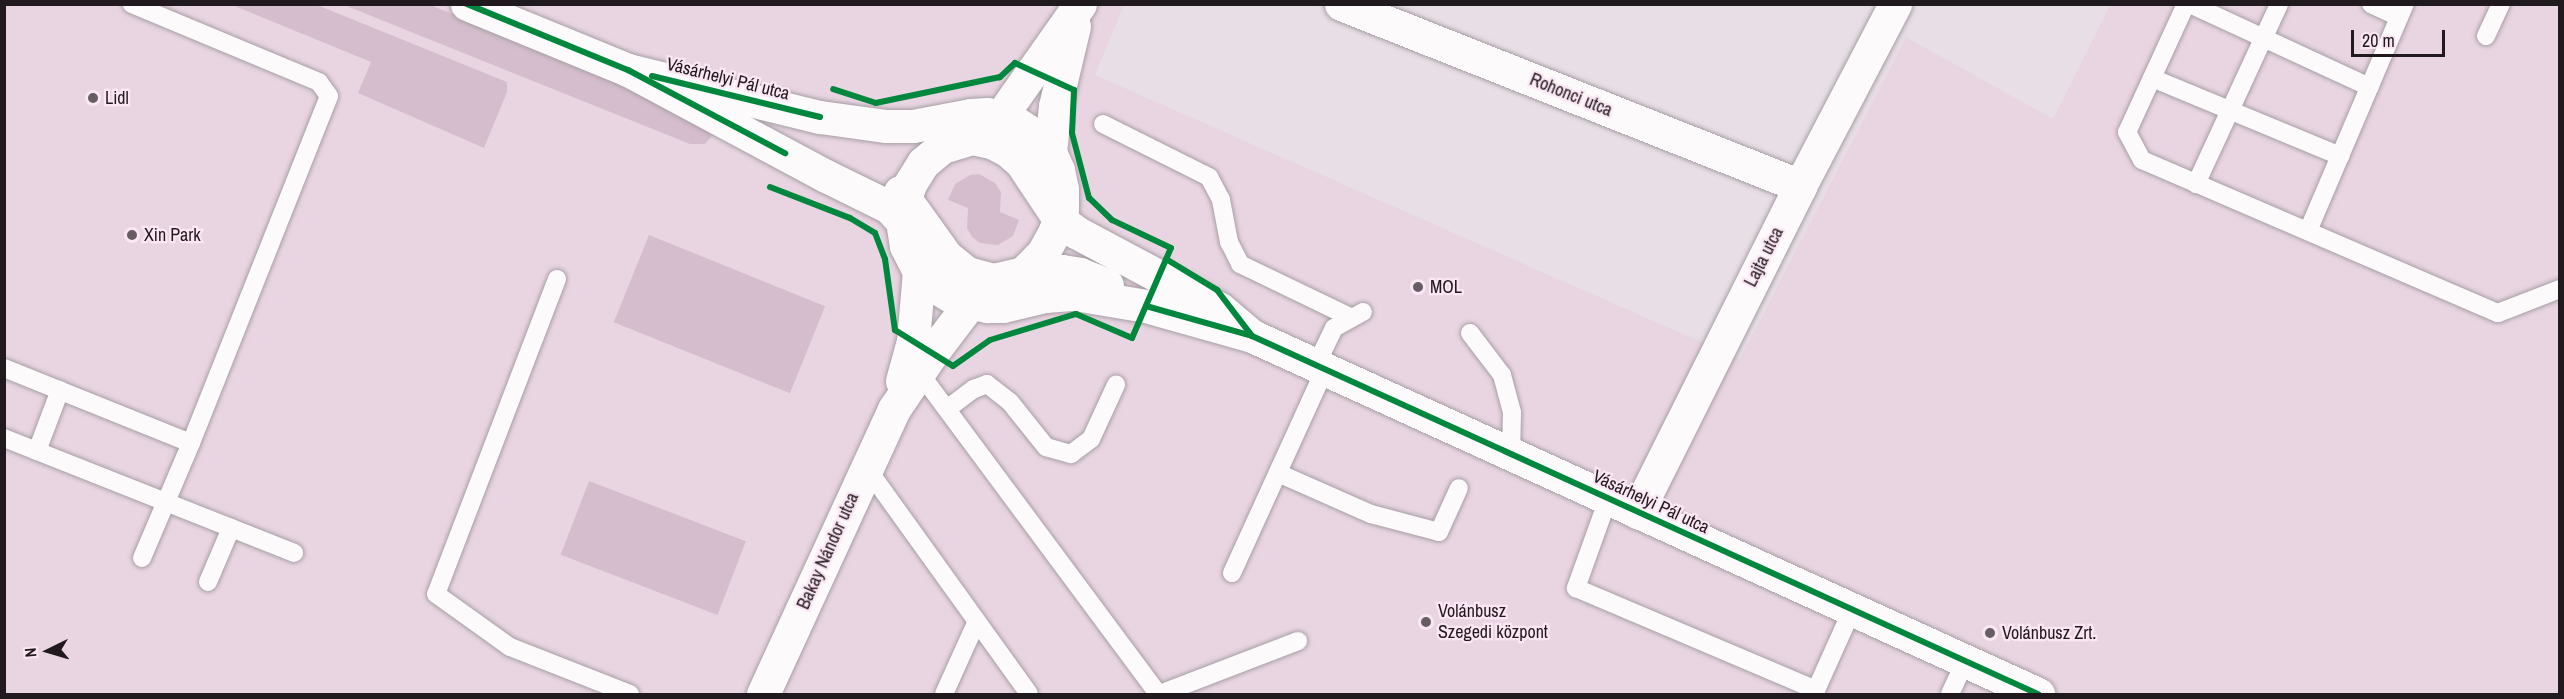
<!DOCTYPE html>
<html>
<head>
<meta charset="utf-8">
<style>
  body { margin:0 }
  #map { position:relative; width:2564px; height:699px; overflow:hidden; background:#e8dee5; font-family:"Archivo Narrow",sans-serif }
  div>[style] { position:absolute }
  .built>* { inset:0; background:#e9d5e2 }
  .green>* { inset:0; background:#d5bdcd; transform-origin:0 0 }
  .roads { filter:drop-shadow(0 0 2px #a79fa5) drop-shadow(0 0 2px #a79fa5) }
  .lane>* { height:18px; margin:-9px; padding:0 9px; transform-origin:9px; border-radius:9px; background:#fcfafb }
  .street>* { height:33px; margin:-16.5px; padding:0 16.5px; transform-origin:16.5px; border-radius:16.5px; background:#fcfafb }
  .secondary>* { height:33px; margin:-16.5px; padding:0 16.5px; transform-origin:16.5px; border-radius:16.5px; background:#fcfafb }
  .cycleway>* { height:6px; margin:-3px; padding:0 3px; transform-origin:3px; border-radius:3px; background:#00873e }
  .dots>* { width:16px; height:16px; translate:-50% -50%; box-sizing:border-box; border:3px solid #fbe6f3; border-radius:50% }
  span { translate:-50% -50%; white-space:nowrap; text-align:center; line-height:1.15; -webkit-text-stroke:4.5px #fbe6f3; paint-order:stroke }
  .street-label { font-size:18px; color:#20191d }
  .poi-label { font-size:18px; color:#20191d }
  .left { translate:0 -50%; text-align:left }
  .frame { position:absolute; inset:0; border:6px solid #20191d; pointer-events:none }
  .north { position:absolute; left:18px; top:621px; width:60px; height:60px; -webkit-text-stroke:4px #fbe6f3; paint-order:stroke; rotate:265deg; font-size:16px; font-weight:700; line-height:24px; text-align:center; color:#20191d }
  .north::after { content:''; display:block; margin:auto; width:21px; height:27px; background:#20191d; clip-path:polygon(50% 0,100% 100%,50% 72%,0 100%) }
  .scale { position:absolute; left:2351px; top:30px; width:94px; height:27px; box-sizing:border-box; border:3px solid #20191d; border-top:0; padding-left:8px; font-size:18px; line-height:21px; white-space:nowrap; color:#20191d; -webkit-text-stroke:4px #fbe6f3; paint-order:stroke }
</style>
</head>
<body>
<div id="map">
  <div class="built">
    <i style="clip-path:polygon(4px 5px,1124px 5px,1095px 75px,1740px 359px,1906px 37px,2053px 119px,2110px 5px,2559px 5px,2559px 694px,5px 694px)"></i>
  </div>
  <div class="green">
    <i style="clip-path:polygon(232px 5px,317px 5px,507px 82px,507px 92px,484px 148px,358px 93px,371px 62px)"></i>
    <i style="clip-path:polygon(344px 5px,430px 5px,635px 87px,716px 131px,705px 144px,690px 144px)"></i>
    <i style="clip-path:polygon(979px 174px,995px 183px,1001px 192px,1000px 212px,1019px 220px,1013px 236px,998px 245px,980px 243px,972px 237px,967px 228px,968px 208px,948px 200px,955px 184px,970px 175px)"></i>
    <i style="left:649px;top:235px;width:190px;height:94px;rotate:22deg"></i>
    <i style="left:589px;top:481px;width:168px;height:79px;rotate:21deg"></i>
  </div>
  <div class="roads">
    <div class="lane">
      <i style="left:2186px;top:4px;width:141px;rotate:114.7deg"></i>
      <i style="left:2127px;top:132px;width:32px;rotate:62deg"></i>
      <i style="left:2142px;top:160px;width:387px;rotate:23.3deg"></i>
      <i style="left:2498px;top:313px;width:66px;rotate:-21.2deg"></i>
      <i style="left:2190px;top:4px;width:198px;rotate:24.8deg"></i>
      <i style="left:2371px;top:4px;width:31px;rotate:25deg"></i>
      <i style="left:2486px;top:36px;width:35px;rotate:-65deg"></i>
      <i style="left:2152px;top:78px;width:204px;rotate:22.5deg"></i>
      <i style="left:1103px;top:124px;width:119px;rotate:26.6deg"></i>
      <i style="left:1209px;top:177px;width:26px;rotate:62deg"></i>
      <i style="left:1221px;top:200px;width:43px;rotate:79.2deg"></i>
      <i style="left:1229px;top:242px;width:25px;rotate:63deg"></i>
      <i style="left:1240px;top:264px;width:124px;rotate:25.7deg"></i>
      <i style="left:2196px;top:184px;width:198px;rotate:-65.2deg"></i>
      <i style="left:2308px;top:231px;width:247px;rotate:-66.9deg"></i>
      <i style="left:557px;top:279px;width:337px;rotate:111deg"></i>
      <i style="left:436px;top:594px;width:91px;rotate:35.6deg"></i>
      <i style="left:510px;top:647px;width:129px;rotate:21.4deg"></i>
      <i style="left:1470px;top:333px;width:53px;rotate:52.7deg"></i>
      <i style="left:1502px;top:375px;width:39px;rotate:75deg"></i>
      <i style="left:1512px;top:413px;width:42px;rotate:91.4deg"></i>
      <i style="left:1316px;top:365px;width:41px;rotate:-64.1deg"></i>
      <i style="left:1334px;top:328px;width:33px;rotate:-29deg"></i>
      <i style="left:4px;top:368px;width:201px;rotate:21.9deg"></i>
      <i style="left:191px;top:443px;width:373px;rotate:-68.3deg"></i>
      <i style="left:329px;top:96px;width:17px;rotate:-126deg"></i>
      <i style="left:319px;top:82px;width:203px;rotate:-157.4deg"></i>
      <i style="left:919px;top:372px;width:401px;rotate:53.4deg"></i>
      <i style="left:947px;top:409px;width:34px;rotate:-37deg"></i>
      <i style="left:974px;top:389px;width:14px;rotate:-21deg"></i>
      <i style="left:987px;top:384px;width:29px;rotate:38deg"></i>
      <i style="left:1010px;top:402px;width:58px;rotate:51.3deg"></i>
      <i style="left:1046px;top:447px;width:26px;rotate:16deg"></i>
      <i style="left:1071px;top:454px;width:25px;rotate:-37deg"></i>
      <i style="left:1091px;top:439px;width:60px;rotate:-65.2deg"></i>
      <i style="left:4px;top:438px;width:312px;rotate:21.6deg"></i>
      <i style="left:37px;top:451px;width:65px;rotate:-69.3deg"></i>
      <i style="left:866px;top:467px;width:279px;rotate:54.3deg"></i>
      <i style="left:1278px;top:473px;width:102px;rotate:23.8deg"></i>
      <i style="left:1371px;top:514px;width:70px;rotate:14.8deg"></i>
      <i style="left:1439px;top:532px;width:48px;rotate:-65.6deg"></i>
      <i style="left:1608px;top:499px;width:95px;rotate:109.8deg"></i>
      <i style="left:1576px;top:588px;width:261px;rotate:23deg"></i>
      <i style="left:1816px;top:690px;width:88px;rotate:-65.8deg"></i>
      <i style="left:142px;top:558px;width:125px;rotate:-66.9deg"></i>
      <i style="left:1232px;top:573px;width:224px;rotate:-65.5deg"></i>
      <i style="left:208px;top:582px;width:59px;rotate:-66.9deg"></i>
      <i style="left:944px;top:694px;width:78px;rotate:-65.7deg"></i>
      <i style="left:1160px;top:694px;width:148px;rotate:-21deg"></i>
      <i style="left:1950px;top:694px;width:35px;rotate:-65deg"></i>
    </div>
    <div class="street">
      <i style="left:1341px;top:4px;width:494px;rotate:21.6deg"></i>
      <i style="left:902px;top:381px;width:41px;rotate:-74.6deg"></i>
      <i style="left:913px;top:341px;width:70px;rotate:-85.1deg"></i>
      <i style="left:1637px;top:512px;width:364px;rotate:-63.4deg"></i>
      <i style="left:1800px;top:186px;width:205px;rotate:-62.4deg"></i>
      <i style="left:763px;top:694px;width:314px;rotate:-65.3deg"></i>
      <i style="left:894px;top:409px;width:68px;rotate:-55.8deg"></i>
      <i style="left:932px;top:353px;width:63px;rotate:-52.8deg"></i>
      <i style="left:970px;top:303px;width:28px;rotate:-44deg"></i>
    </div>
    <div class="secondary">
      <i style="left:467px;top:4px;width:174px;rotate:22.3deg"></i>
      <i style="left:628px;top:70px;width:225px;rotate:28.2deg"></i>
      <i style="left:826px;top:176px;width:70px;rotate:26.2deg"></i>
      <i style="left:889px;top:207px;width:19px;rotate:47deg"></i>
      <i style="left:628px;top:70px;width:198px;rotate:13.8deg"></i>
      <i style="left:820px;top:117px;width:67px;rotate:7.8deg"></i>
      <i style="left:886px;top:126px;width:27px"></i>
      <i style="left:913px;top:126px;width:59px;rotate:-10.7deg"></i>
      <i style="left:971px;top:115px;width:16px;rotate:-4deg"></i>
      <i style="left:987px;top:114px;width:27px;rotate:15deg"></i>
      <i style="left:1013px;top:121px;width:24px;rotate:33deg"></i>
      <i style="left:1033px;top:134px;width:25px;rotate:47deg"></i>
      <i style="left:1050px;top:152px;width:20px;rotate:66deg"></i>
      <i style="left:1058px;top:170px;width:19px;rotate:78deg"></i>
      <i style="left:1062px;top:189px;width:20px;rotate:90deg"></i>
      <i style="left:1062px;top:209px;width:23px;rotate:108deg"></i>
      <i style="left:1055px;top:231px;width:26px;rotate:119deg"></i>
      <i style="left:1042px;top:254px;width:27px;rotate:135deg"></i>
      <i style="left:983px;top:130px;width:23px;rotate:-38deg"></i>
      <i style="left:1001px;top:116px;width:137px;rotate:-54.8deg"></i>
      <i style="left:1050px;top:152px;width:46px;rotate:-83.8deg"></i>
      <i style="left:1055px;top:106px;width:82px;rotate:-76.6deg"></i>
      <i style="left:900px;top:192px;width:79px;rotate:54.3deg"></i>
      <i style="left:946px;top:256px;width:27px;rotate:39deg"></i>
      <i style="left:967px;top:273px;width:27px;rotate:15deg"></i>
      <i style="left:993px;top:280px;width:31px;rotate:-13deg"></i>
      <i style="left:1023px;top:273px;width:39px;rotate:-3deg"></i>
      <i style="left:1062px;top:271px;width:18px;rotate:9deg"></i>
      <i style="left:1080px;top:274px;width:29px;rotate:22deg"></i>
      <i style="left:1252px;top:336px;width:42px;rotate:-139.8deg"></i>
      <i style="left:1220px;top:309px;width:163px;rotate:-151.9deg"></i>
      <i style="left:1076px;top:232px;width:21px;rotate:-143deg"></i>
      <i style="left:1059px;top:219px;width:69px;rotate:-123.7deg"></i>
      <i style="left:1021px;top:162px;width:18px;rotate:-139deg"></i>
      <i style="left:1007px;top:150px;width:18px;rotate:-153deg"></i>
      <i style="left:991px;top:142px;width:19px;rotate:-168deg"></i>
      <i style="left:972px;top:138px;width:31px;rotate:163deg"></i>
      <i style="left:942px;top:147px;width:25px;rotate:140deg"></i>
      <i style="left:923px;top:163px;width:25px;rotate:122deg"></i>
      <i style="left:910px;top:184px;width:22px;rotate:108deg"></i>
      <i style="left:903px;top:205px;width:16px;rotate:94deg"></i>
      <i style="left:902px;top:221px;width:25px;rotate:81deg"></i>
      <i style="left:906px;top:246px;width:28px;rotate:63deg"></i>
      <i style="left:919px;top:271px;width:16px;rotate:50deg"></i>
      <i style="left:929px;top:283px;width:31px;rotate:31deg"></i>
      <i style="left:956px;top:299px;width:32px;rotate:13deg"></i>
      <i style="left:987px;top:306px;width:16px"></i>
      <i style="left:1003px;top:306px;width:43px;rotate:-13.4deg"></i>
      <i style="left:1045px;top:296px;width:30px;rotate:-4deg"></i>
      <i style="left:1075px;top:294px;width:72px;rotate:9.6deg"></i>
      <i style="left:1146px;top:306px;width:110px;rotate:15.8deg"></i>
      <i style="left:1252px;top:336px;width:864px;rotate:24.49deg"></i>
    </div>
  </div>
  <div class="cycleway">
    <i style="left:467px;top:4px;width:174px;rotate:22.3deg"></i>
    <i style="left:628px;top:70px;width:178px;rotate:27.9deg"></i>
    <i style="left:652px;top:76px;width:173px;rotate:13.7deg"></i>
    <i style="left:770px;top:187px;width:86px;rotate:21.2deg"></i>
    <i style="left:850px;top:218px;width:29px;rotate:31deg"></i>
    <i style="left:875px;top:233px;width:28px;rotate:69deg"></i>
    <i style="left:885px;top:259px;width:72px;rotate:82deg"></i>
    <i style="left:895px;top:330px;width:68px;rotate:31.8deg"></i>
    <i style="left:953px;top:366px;width:45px;rotate:-35.1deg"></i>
    <i style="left:990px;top:340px;width:90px;rotate:-16.8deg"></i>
    <i style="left:1076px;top:314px;width:61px;rotate:23.2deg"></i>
    <i style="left:1132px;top:338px;width:98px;rotate:-66.6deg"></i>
    <i style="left:1171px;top:248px;width:65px;rotate:-154.6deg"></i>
    <i style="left:1112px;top:220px;width:32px;rotate:-136deg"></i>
    <i style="left:1089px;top:198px;width:67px;rotate:-104.7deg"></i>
    <i style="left:1072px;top:133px;width:43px;rotate:-87.3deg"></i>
    <i style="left:1074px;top:90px;width:65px;rotate:-155.4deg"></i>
    <i style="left:1015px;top:63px;width:21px;rotate:137deg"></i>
    <i style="left:1000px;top:77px;width:127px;rotate:168.2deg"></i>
    <i style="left:876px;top:103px;width:45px;rotate:-162deg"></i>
    <i style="left:1166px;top:259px;width:60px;rotate:31.3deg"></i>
    <i style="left:1217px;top:290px;width:58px;rotate:52.7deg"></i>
    <i style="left:1146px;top:306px;width:110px;rotate:15.8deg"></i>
    <i style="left:1252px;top:336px;width:864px;rotate:24.49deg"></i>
  </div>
  <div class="dots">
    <i style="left:93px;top:98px;background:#665e63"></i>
    <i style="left:132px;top:235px;background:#665e63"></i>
    <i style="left:1418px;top:287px;background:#665e63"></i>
    <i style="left:1426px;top:622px;background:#665e63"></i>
    <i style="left:1990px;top:633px;background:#665e63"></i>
  </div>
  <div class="street-label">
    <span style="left:728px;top:79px;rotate:14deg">Vásárhelyi Pál utca</span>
    <span style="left:1571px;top:95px;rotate:22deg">Rohonci utca</span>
    <span style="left:1764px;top:257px;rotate:-63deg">Lajta utca</span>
    <span style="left:1651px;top:502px;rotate:25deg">Vásárhelyi Pál utca</span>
    <span style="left:828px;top:551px;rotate:-66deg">Bakay Nándor utca</span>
  </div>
  <div class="poi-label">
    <span class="left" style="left:105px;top:98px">Lidl</span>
    <span class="left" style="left:144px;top:235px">Xin Park</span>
    <span class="left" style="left:1430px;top:287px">MOL</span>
    <span class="left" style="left:1438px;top:622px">Volánbusz<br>Szegedi központ</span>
    <span class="left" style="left:2002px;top:633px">Volánbusz Zrt.</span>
  </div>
  <div class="frame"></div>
  <div class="north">N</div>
  <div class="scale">20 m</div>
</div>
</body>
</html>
